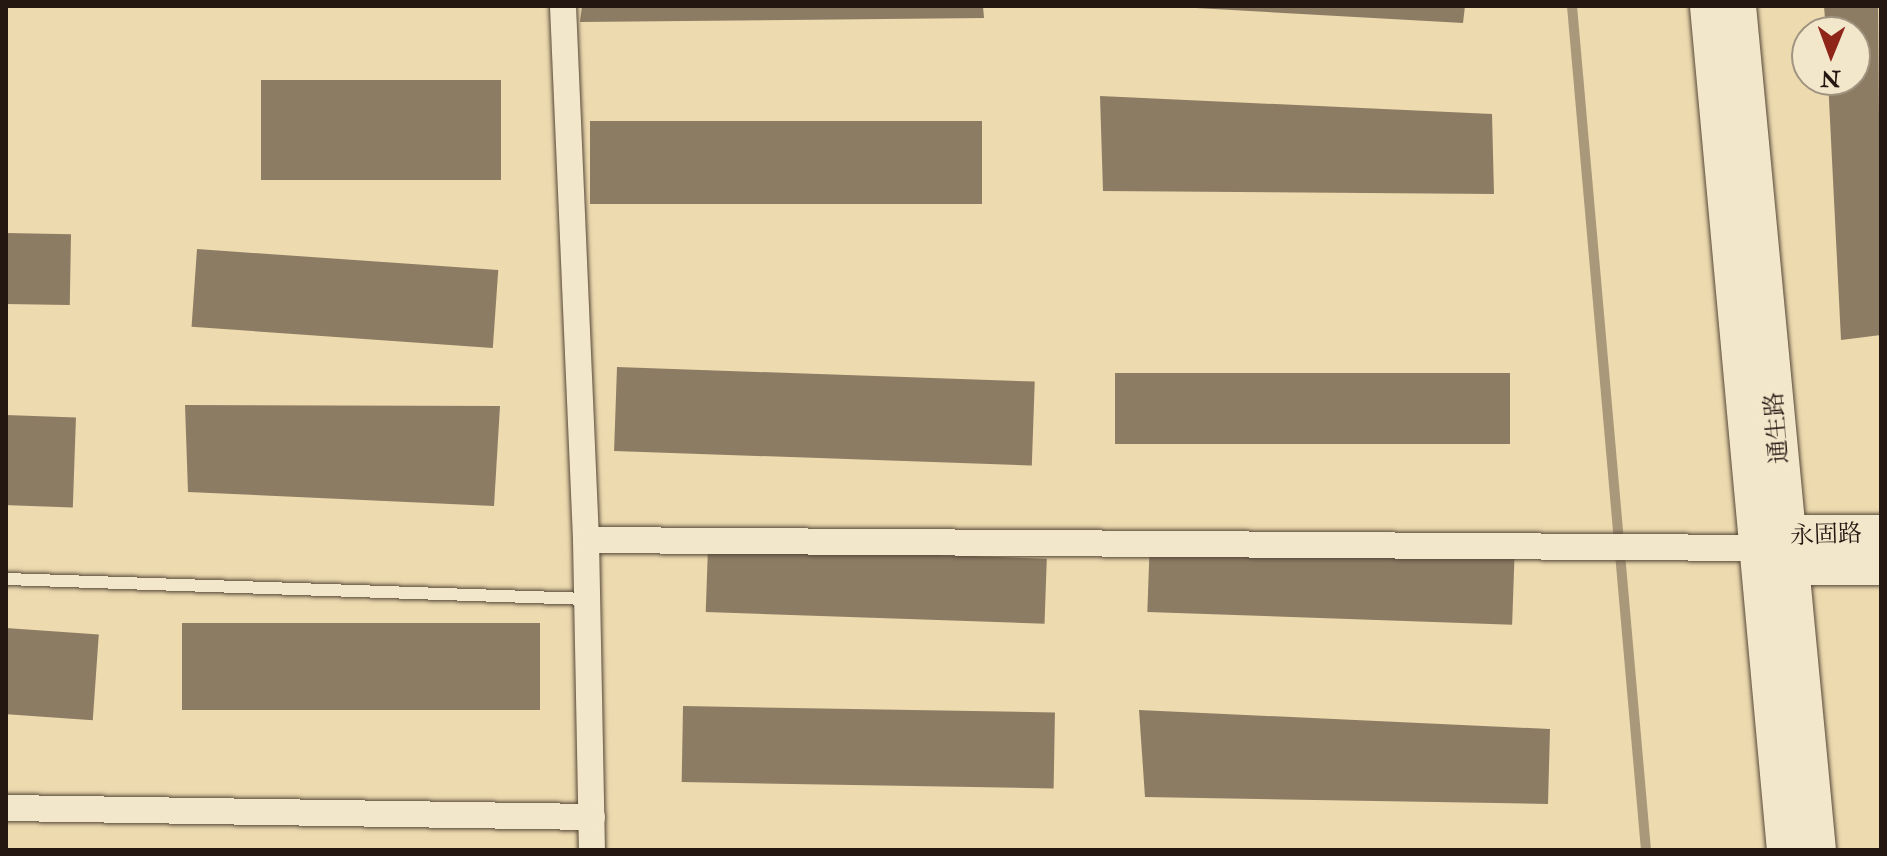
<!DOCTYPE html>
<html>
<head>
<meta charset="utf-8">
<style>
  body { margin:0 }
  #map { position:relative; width:1887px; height:856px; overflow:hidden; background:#eddaaf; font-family:"IM FELL Double Pica","Noto Serif SC",serif }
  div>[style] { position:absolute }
  .stream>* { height:10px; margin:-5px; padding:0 5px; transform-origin:5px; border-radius:5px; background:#a9987a }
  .building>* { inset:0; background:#8d7c64; transform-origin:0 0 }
  .roads { filter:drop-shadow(0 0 2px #564839) drop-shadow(0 0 2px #564839) }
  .lane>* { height:12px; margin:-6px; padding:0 6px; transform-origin:6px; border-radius:6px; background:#f3e7cb }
  .street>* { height:26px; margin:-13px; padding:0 13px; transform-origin:13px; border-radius:13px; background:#f3e7cb }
  .secondary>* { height:36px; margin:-18px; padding:0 18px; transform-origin:18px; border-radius:18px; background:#f3e7cb }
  span { translate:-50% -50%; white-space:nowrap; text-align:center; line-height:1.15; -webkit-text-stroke:8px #f3e7cb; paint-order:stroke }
  .street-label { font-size:24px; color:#241712 }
  .frame { position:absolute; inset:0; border:8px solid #241712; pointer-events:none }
  .north { position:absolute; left:1791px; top:16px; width:80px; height:80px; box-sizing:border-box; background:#f3e7cb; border:2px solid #a09481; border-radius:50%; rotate:181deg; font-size:22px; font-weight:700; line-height:32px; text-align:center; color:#241712 }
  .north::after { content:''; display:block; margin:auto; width:28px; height:36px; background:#8f2418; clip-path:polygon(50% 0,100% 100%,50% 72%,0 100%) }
</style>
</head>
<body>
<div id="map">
  <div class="stream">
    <i style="left:1572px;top:6px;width:847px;rotate:84.99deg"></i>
  </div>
  <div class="building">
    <i style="clip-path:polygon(582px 6px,983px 6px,984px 18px,580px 22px)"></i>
    <i style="clip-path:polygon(1160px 6px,1465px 6px,1463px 23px)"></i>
    <i style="clip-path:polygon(1824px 6px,1878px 6px,1881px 335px,1841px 340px,1828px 80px,1855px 80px,1855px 32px,1826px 32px)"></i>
    <i style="left:261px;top:80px;width:240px;height:100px"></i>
    <i style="clip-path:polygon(1100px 96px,1492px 114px,1494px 194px,1103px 191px)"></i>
    <i style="left:590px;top:121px;width:392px;height:83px"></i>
    <i style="left:6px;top:233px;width:65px;height:71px;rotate:1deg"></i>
    <i style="left:197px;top:249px;width:302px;height:78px;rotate:4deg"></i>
    <i style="left:617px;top:367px;width:418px;height:84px;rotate:2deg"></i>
    <i style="left:1115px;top:373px;width:395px;height:71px"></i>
    <i style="clip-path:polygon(185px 405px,500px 406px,494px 506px,188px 492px)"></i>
    <i style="left:6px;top:415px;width:70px;height:90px;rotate:2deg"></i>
    <i style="left:1150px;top:536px;width:365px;height:76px;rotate:2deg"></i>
    <i style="left:708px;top:547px;width:339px;height:65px;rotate:2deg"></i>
    <i style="left:182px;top:623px;width:358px;height:87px"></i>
    <i style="left:6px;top:628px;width:93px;height:86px;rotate:4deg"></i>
    <i style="left:683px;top:706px;width:372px;height:76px;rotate:1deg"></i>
    <i style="clip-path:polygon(1139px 710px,1550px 729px,1548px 804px,1145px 797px)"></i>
  </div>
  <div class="roads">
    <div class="lane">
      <i style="left:6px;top:579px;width:581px;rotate:1.97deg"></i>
    </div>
    <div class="street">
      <i style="left:563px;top:6px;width:534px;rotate:87.53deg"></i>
      <i style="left:586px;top:540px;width:310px;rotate:88.9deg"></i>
      <i style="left:586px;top:540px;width:1172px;rotate:0.39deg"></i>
      <i style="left:6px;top:808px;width:586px;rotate:0.88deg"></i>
    </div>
    <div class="secondary">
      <i style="left:1708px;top:6px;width:848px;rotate:84.79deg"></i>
      <i style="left:1738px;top:6px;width:848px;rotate:84.59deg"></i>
      <i style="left:1767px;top:543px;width:21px;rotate:-28deg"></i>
      <i style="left:1786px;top:533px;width:95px"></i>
      <i style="left:1770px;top:555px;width:23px;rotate:31deg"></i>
      <i style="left:1790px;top:567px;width:91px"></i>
    </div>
  </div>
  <div class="street-label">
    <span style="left:1777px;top:428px;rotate:-95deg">通生路</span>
    <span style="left:1826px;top:535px;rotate:-2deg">永固路</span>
  </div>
  <div class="frame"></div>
  <div class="north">N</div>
</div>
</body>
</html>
